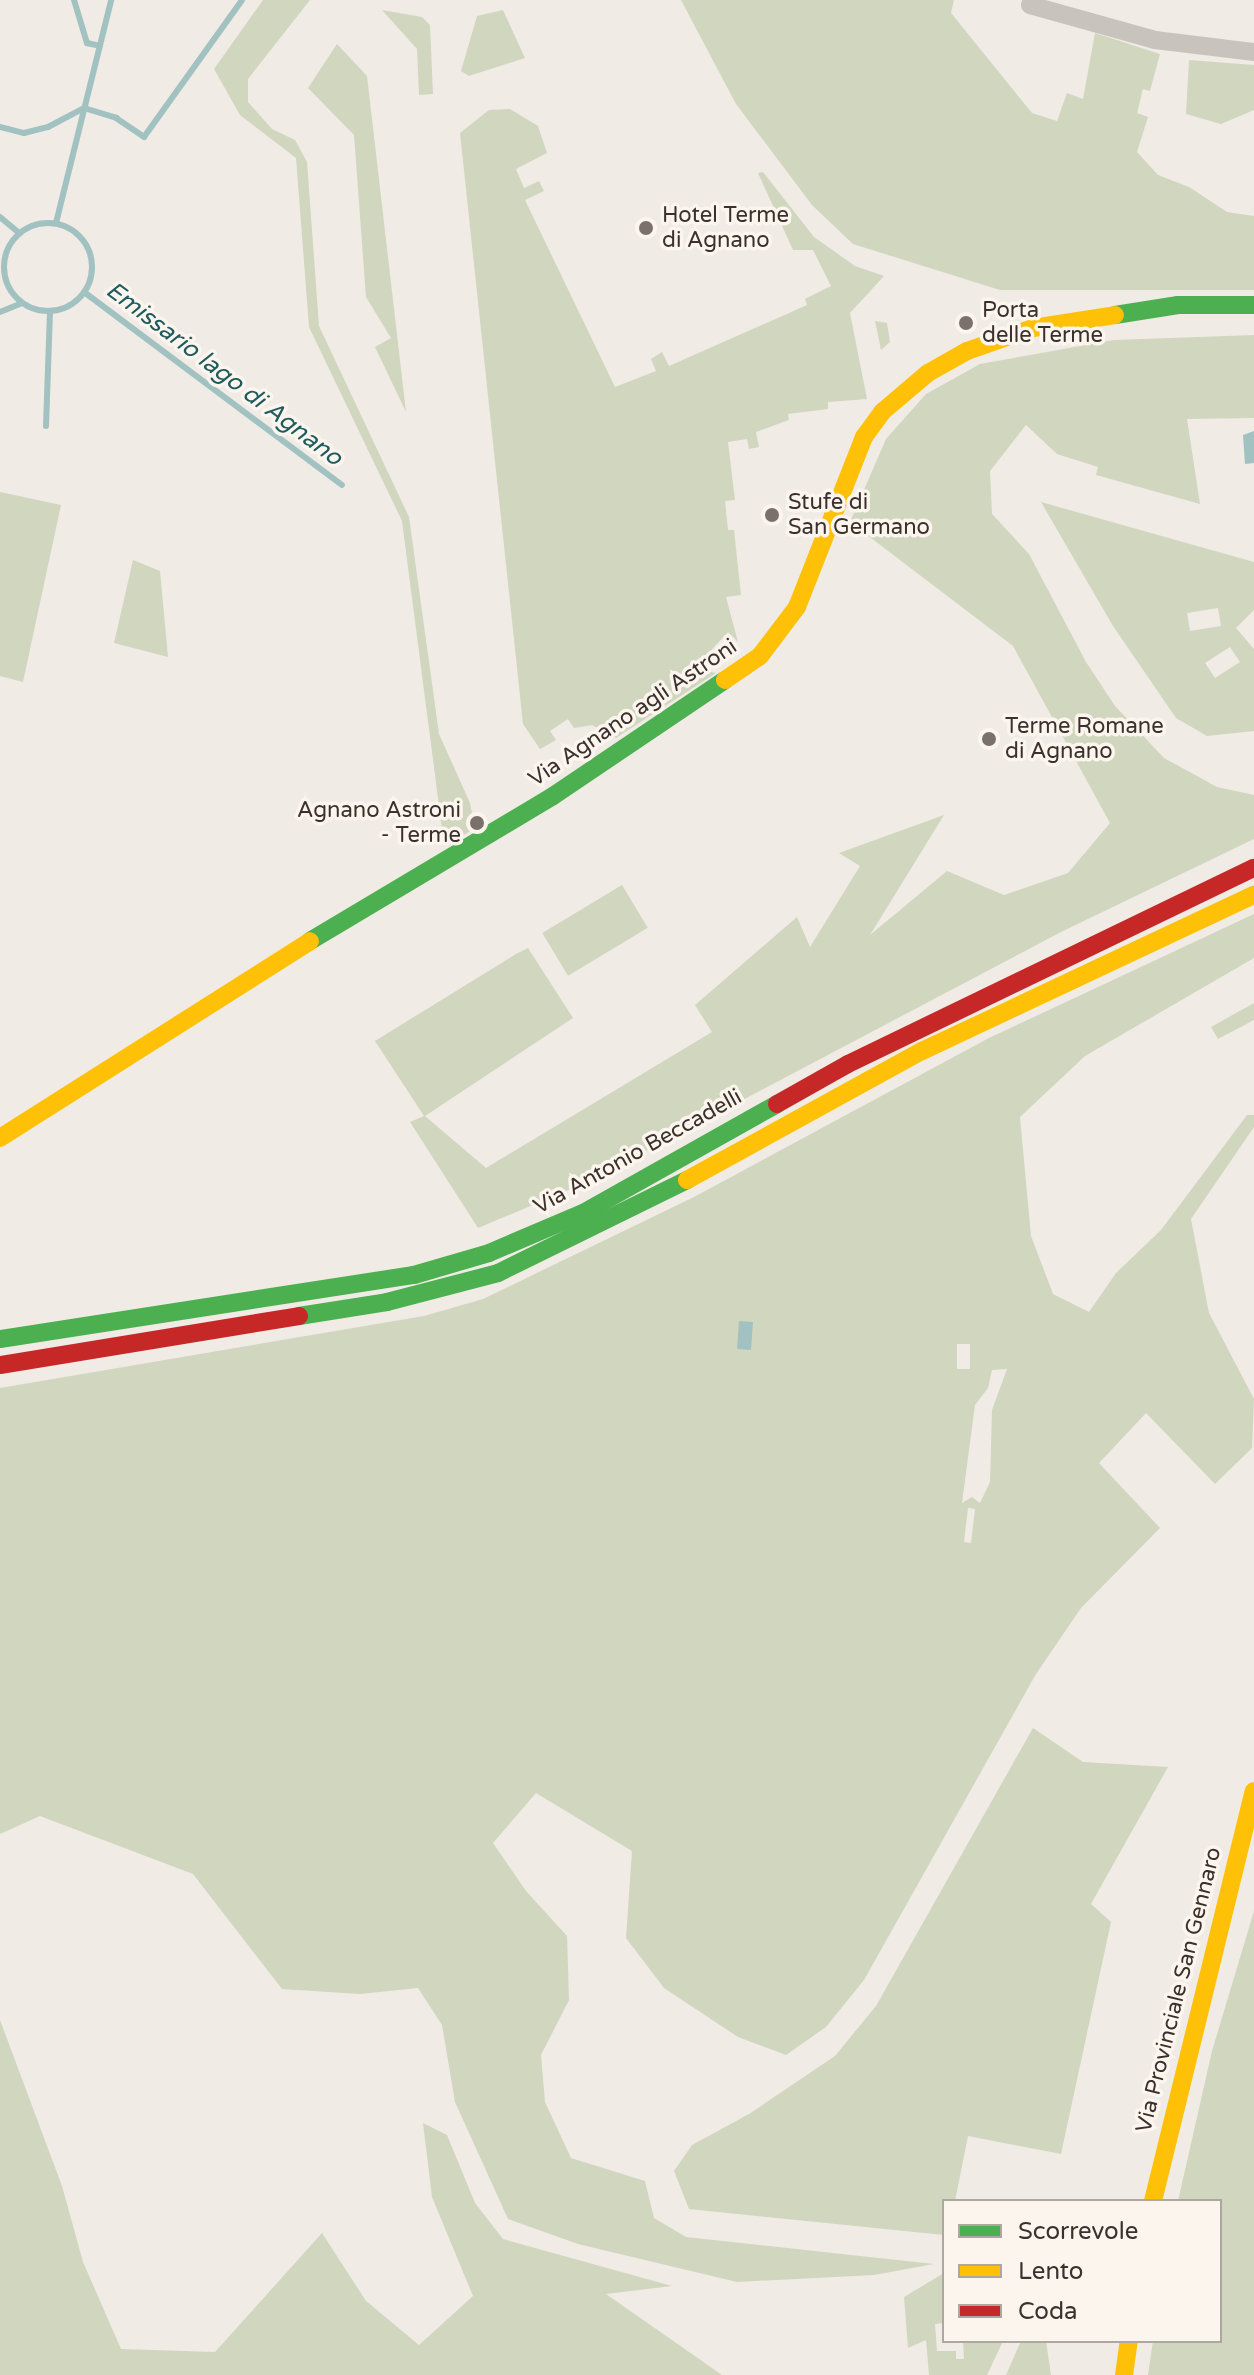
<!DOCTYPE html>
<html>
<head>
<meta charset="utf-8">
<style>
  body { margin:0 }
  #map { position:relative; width:1254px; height:2375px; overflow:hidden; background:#f0ebe5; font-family:"Varela Round",sans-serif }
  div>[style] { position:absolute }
  .green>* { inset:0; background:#d1d6bf; transform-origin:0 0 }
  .water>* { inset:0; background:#a1c2c1; transform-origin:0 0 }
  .stream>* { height:6px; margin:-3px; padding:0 3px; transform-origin:3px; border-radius:3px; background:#a1c2c1 }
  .stream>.ring { margin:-3px; padding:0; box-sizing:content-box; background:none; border:6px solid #a1c2c1; border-radius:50% }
  .street>* { height:18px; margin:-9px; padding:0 9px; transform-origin:9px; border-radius:9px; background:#c9c3be }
  .fast>* { height:18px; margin:-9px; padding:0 9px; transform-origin:9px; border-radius:9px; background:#4caf50 }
  .slow>* { height:18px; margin:-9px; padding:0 9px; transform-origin:9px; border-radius:9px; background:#ffc107 }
  .jam>* { height:18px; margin:-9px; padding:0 9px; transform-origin:9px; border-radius:9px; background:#c62828 }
  .dots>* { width:22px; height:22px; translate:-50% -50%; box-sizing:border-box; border:4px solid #fbf5ee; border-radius:50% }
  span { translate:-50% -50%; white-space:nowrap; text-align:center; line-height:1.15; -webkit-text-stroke:7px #fbf5ee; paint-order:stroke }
  .poi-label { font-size:22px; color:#3b302b }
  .left { translate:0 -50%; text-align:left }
  .right { translate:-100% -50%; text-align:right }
  .street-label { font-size:22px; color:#3b302b }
  .water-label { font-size:24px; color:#1f5a5e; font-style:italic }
  .legend { position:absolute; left:942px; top:2199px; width:280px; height:144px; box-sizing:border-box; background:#fbf5ee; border:2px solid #aea6a0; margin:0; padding:10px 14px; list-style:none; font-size:24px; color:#3b302b }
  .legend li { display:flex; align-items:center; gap:16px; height:40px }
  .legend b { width:40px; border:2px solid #aea6a0 }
</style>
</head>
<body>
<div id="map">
  <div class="green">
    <i style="clip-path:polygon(263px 0,310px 0,248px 79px,248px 102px,272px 129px,295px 140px,307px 162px,319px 326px,409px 517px,439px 734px,470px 803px,475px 828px,451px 843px,442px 829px,402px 521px,309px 327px,296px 158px,240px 115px,214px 69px)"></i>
    <i style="clip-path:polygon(681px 0,954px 0,951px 13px,1032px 113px,1057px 121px,1067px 93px,1083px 99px,1095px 33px,1160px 54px,1150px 91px,1143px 89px,1137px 113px,1148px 117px,1137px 152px,1158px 175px,1189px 187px,1227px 212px,1254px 216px,1254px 290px,1000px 290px,853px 244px,812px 205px,736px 104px)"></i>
    <i style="clip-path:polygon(382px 10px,422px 17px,430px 25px,433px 94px,419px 95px,417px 49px)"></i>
    <i style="clip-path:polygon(503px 10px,525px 58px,469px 76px,461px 71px,477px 16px)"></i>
    <i style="clip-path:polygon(337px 44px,367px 76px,406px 412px,375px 347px,391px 338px,366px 297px,354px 135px,308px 88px)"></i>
    <i style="clip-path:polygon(1189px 60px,1254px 65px,1254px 110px,1221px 124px,1186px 114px)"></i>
    <i style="clip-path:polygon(510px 109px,538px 126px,547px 153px,516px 169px,524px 188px,539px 181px,544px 191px,525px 200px,615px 387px,656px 371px,651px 359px,662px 352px,669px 366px,807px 305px,805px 299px,831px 286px,813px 250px,793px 250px,758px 173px,763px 172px,814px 237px,855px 266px,884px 276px,850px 313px,867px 399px,828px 402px,828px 409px,788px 414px,789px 420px,756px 432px,759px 447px,749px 449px,747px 439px,728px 442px,735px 500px,725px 501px,728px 530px,734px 530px,741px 595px,726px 597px,738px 642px,728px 632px,704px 658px,703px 670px,716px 673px,616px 738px,592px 725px,574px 728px,568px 719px,550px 731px,556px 740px,540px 749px,523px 724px,460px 133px,489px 110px)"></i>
    <i style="clip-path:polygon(875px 321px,887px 323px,890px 342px,881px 350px)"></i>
    <i style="clip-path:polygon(1254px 335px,1254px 418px,1187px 419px,1200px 504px,1096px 475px,1098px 467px,1057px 454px,1026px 425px,990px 471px,992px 514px,1029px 554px,1086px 662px,1115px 706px,1164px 758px,1217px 787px,1254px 795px,1254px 839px,1063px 931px,585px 1183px,478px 1228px,410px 1122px,424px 1116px,375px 1041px,516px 954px,528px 948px,573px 1018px,425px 1116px,486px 1168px,712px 1032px,695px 1005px,797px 917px,810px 947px,860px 866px,839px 853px,944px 815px,870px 935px,947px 871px,1004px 895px,1068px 873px,1110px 823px,1013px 646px,850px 522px,886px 439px,926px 394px,980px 364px,1114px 340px)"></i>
    <i style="clip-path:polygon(0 492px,61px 505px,23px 682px,0 676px)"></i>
    <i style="clip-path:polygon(evenodd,1041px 502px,1254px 562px,1254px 610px,1236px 628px,1254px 649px,1254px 731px,1207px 736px,1176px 718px,1113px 626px,1041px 502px,1218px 608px,1221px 626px,1190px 631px,1187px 613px,1218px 608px,1041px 502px,1230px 647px,1240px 662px,1215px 678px,1205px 663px,1230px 647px)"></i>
    <i style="clip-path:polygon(133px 560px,160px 571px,168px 657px,114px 643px)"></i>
    <i style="left:622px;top:885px;width:50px;height:93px;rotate:59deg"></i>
    <i style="clip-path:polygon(evenodd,1254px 914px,1254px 958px,1085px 1056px,1020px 1117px,1031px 1236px,1053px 1294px,1089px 1312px,1116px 1273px,1161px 1230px,1247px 1115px,1254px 1115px,1254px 1127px,1191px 1219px,1209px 1313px,1254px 1399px,1252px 1448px,1215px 1484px,1146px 1413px,1099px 1463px,1160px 1528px,1081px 1608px,1036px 1674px,864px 1980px,826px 2027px,786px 2055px,738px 2037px,664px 1988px,626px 1938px,632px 1851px,536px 1793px,493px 1843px,526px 1891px,567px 1936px,569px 2000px,541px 2055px,545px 2102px,571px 2158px,645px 2181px,654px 2218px,686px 2237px,934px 2264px,874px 2275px,737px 2282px,578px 2244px,508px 2219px,455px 2102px,442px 2025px,418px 1988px,360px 1994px,282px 1989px,193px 1874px,40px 1816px,0 1834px,0 1388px,424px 1316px,483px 1299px,694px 1197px,989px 1038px,1254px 914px,957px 1344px,970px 1344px,970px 1369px,957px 1369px,957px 1344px,1254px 914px,1007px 1369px,992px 1410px,990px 1482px,980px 1503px,972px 1497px,962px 1503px,975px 1405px,988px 1388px,992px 1370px,1007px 1369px,1254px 914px,968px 1508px,975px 1509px,971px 1543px,964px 1542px,968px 1508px)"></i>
    <i style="clip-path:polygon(1254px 1003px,1254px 1020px,1218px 1039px,1211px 1027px)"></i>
    <i style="clip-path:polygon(1033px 1728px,1083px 1762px,1168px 1767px,1091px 1904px,1111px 1922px,1061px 2154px,968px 2136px,955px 2201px,944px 2201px,944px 2235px,689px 2209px,674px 2171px,692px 2145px,749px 2114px,835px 2056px,876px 2006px)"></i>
    <i style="clip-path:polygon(1254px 1911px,1254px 2375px,1148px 2375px,1153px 2341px,1220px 2341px,1220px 2201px,1178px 2201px,1212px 2051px)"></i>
    <i style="clip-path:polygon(0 2020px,62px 2186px,83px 2262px,121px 2349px,215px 2352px,322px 2233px,366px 2301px,419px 2345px,473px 2296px,432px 2197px,423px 2123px,447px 2135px,475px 2203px,503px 2239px,672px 2286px,606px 2294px,722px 2375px,0 2375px)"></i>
    <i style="clip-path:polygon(944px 2273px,944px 2323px,935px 2324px,937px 2351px,956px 2351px,956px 2359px,964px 2359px,963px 2341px,1003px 2341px,987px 2375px,929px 2375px,926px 2340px,908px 2348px,904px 2297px)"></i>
    <i style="clip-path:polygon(1021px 2341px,1046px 2341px,1051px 2375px,1006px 2375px)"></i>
  </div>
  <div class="water">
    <i style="clip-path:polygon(1254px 431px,1254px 463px,1245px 464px,1243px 435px)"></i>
    <i style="left:739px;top:1321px;width:14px;height:28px;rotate:4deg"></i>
  </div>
  <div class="stream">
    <i style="left:74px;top:0;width:45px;rotate:73.2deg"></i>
    <i style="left:87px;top:43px;width:13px;rotate:13deg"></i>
    <i style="left:0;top:127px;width:25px;rotate:14deg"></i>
    <i style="left:24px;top:133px;width:25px;rotate:-14deg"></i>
    <i style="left:48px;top:127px;width:41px;rotate:-27.8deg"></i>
    <i style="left:84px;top:108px;width:34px;rotate:17deg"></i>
    <i style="left:116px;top:118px;width:34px;rotate:34deg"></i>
    <i style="left:144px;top:137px;width:168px;rotate:-54.4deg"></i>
    <i style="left:0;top:217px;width:25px;rotate:40deg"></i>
    <i style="left:56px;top:223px;width:230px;rotate:-76.1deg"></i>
    <i class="ring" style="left:4px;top:223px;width:82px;height:82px"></i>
    <i style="left:84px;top:292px;width:322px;rotate:36.8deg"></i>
    <i style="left:0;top:312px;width:24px;rotate:-22deg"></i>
    <i style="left:46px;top:426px;width:115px;rotate:-88deg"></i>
  </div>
  <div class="street">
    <i style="left:1030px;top:5px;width:130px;rotate:15.6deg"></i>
    <i style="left:1155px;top:40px;width:100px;rotate:6.9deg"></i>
  </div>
  <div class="fast">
    <i style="left:1115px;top:315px;width:64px;rotate:-9deg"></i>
    <i style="left:1178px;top:305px;width:76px"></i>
    <i style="left:310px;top:941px;width:283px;rotate:-30.8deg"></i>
    <i style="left:553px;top:796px;width:207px;rotate:-34deg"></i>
    <i style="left:299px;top:1316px;width:89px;rotate:-9deg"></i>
    <i style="left:387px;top:1302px;width:115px;rotate:-14.6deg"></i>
    <i style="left:498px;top:1273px;width:211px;rotate:-26.2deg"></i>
    <i style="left:0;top:1339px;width:419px;rotate:-8.8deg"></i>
    <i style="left:414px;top:1275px;width:78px;rotate:-16.3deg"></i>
    <i style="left:489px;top:1253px;width:102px;rotate:-23.1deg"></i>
    <i style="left:583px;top:1213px;width:223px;rotate:-29.3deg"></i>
  </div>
  <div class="slow">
    <i style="left:725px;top:680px;width:42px;rotate:-34.4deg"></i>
    <i style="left:760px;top:656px;width:61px;rotate:-52.9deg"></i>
    <i style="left:797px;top:607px;width:183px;rotate:-68.5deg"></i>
    <i style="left:864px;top:437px;width:31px;rotate:-54deg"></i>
    <i style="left:882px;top:412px;width:60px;rotate:-40.3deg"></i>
    <i style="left:928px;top:373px;width:45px;rotate:-29.4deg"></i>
    <i style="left:967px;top:351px;width:70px;rotate:-19.2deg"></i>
    <i style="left:1033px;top:328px;width:83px;rotate:-9deg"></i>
    <i style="left:0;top:1138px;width:367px;rotate:-32.4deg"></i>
    <i style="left:687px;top:1180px;width:268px;rotate:-28.8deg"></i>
    <i style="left:922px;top:1051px;width:367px;rotate:-25.2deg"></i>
    <i style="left:1153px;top:2201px;width:422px;rotate:-76.2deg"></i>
    <i style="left:1124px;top:2375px;width:34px;rotate:-82deg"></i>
  </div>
  <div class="jam">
    <i style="left:777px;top:1104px;width:81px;rotate:-29.4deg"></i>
    <i style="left:848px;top:1064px;width:451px;rotate:-25.8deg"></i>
    <i style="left:0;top:1365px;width:303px;rotate:-9.3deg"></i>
  </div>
  <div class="dots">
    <i style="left:646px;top:228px;background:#7a716c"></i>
    <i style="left:966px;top:323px;background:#7a716c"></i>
    <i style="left:772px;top:515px;background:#7a716c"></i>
    <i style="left:989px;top:739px;background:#7a716c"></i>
    <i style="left:477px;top:823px;background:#7a716c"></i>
  </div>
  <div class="poi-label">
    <span class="left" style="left:662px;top:228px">Hotel Terme<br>di Agnano</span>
    <span class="left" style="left:982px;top:323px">Porta<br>delle Terme</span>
    <span class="left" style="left:788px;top:515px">Stufe di<br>San Germano</span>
    <span class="left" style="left:1005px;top:739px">Terme Romane<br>di Agnano</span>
    <span class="right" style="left:461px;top:823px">Agnano Astroni<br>- Terme</span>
  </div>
  <div class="street-label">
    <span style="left:633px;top:713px;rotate:-34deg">Via Agnano agli Astroni</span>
    <span style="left:638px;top:1152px;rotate:-29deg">Via Antonio Beccadelli</span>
    <span style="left:1179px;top:1990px;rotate:-76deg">Via Provinciale San Gennaro</span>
  </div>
  <div class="water-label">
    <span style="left:224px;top:374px;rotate:37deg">Emissario lago di Agnano</span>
  </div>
  <ul class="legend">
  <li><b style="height:10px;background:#4caf50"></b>Scorrevole</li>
  <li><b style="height:10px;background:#ffc107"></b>Lento</li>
  <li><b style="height:10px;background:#c62828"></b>Coda</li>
  </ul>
</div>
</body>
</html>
